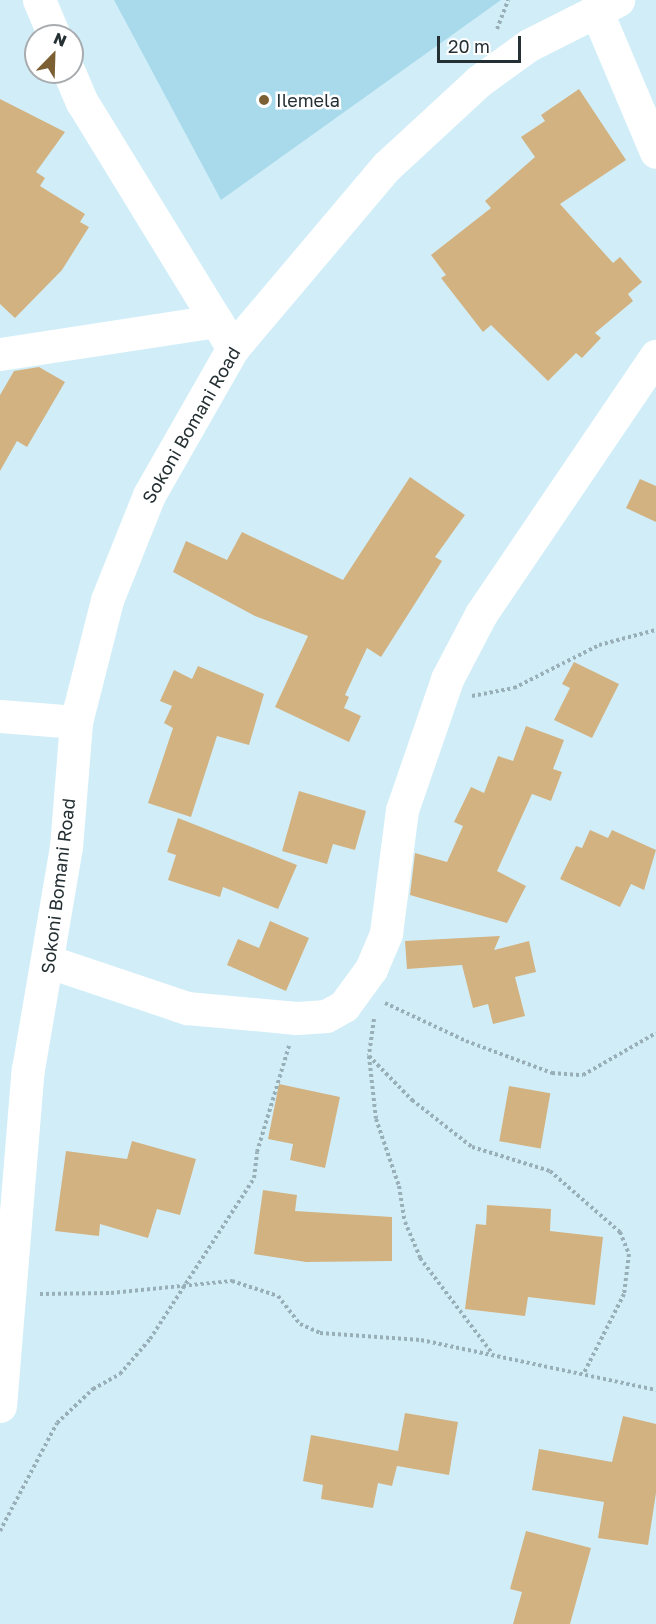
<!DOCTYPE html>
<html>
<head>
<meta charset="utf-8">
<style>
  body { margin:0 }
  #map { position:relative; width:656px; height:1624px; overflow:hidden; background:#d1eef8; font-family:"Golos Text",sans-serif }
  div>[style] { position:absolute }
  .green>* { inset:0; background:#a8daeb }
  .building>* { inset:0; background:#d3b281; transform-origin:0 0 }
  .path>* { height:4px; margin-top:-2px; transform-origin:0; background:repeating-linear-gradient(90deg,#98afb7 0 3px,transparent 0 6px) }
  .minor>* { height:33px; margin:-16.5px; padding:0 16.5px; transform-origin:16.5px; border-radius:16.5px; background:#fff }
  .dots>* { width:16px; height:16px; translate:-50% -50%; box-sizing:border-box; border:3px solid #fff; border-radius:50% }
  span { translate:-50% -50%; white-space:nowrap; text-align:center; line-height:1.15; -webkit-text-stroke:5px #fff; paint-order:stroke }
  .poi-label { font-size:18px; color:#253034 }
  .left { translate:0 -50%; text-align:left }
  .street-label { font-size:18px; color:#253034 }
  .north { position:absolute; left:24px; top:24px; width:60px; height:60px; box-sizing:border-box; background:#fff; border:2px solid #a8acae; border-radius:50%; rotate:23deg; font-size:16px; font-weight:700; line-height:24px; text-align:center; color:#253034 }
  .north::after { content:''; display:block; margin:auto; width:21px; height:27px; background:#7c6033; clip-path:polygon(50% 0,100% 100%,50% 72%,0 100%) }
  .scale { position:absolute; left:437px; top:36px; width:84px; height:27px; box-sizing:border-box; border:3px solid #253034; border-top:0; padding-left:8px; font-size:18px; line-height:21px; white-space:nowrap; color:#253034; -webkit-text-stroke:4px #fff; paint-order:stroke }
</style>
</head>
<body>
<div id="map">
  <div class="green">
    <i style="clip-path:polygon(114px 0,501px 0,221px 200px)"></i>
  </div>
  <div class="building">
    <i style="clip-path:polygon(579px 89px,626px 160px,560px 204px,613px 263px,620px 257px,642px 282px,628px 294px,633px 301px,595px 333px,601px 338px,582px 358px,576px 353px,548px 381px,491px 325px,483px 332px,441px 278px,446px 275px,431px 255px,491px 208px,485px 201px,535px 157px,521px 137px,545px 121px,541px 115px)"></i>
    <i style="clip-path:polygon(0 99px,65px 132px,36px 172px,45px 178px,40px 186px,85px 214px,80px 222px,89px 227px,62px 270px,15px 318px,0 304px)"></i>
    <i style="clip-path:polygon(39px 367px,65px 382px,27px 447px,17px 441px,0 471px,0 395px,14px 371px)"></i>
    <i style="clip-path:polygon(410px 477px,465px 515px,435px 557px,442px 561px,381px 657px,367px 648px,345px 695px,349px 697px,344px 708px,361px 716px,349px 742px,275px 707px,308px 636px,255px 616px,173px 572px,186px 541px,227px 560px,242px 532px,343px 580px)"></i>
    <i style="clip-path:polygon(640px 479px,656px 486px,656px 522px,626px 508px)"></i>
    <i style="clip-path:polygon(574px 662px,619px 684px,592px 738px,554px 720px,570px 688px,562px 684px)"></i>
    <i style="clip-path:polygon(198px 666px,264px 694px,249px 745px,217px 736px,191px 817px,148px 803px,173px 728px,164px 723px,172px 706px,160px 701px,174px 670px,192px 679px)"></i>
    <i style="clip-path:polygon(526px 726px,564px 740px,553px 769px,562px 772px,551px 801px,532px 794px,497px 871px,526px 886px,507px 923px,410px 895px,415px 853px,447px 862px,463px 826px,454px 822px,471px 787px,484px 793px,498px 756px,513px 761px)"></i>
    <i style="clip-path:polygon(299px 791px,366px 811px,355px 850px,333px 844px,327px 864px,282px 851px)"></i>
    <i style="clip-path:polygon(178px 818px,297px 865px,278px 909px,223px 887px,220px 897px,168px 880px,176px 855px,167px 852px)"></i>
    <i style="clip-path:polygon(590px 830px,608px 838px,612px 830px,656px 850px,644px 890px,631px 884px,620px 907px,560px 879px,576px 846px,582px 848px)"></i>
    <i style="clip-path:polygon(270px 921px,309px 938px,286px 991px,227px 965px,238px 939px,259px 948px)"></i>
    <i style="clip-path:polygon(500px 936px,494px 950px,529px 941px,536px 972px,515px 977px,525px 1016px,493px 1024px,488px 1004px,473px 1008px,462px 965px,407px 969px,405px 941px)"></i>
    <i style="clip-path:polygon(279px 1084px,340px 1097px,325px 1168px,290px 1160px,293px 1144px,268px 1139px)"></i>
    <i style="left:509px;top:1086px;width:42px;height:56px;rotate:10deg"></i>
    <i style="clip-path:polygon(132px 1141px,196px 1159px,180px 1215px,157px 1209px,148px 1238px,100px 1224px,99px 1236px,55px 1231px,66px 1151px,127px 1159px)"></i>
    <i style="clip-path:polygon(263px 1190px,297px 1195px,295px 1211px,392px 1217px,392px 1261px,306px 1262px,254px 1254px)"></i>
    <i style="clip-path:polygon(487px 1205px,551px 1209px,550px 1231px,603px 1237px,595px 1305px,528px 1297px,525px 1316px,465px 1309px,476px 1224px,486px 1225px)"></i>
    <i style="clip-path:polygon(405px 1413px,458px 1422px,449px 1475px,397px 1466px,392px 1486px,378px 1483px,373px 1508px,321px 1499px,323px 1485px,303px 1481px,311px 1435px,398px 1451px)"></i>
    <i style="clip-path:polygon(623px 1416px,656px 1424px,656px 1493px,648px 1545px,598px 1538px,604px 1502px,532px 1490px,539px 1449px,612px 1462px)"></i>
    <i style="clip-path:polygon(526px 1531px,591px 1548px,570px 1624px,513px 1624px,522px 1592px,510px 1589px)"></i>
  </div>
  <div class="path">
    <i style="left:497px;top:29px;width:31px;rotate:-69deg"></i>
    <i style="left:472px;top:696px;width:43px;rotate:-10.8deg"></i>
    <i style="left:514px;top:688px;width:95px;rotate:-26.8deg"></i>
    <i style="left:599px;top:645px;width:59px;rotate:-14.7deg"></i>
    <i style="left:385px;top:1003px;width:89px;rotate:25.1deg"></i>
    <i style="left:466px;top:1041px;width:92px;rotate:20.4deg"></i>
    <i style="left:552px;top:1073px;width:31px;rotate:4deg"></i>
    <i style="left:583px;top:1075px;width:84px;rotate:-29.9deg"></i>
    <i style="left:374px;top:1019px;width:37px;rotate:98deg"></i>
    <i style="left:369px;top:1056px;width:63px;rotate:83.7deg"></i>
    <i style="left:376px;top:1119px;width:71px;rotate:71.1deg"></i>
    <i style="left:399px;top:1186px;width:36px;rotate:81deg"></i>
    <i style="left:405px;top:1222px;width:39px;rotate:67deg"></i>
    <i style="left:420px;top:1258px;width:118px;rotate:52.9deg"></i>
    <i style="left:369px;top:1056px;width:62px;rotate:45.7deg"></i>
    <i style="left:412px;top:1100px;width:76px;rotate:38.1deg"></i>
    <i style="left:472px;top:1147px;width:82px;rotate:17.1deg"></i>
    <i style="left:550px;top:1171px;width:93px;rotate:41.1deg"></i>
    <i style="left:620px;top:1232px;width:24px;rotate:68deg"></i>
    <i style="left:629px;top:1254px;width:40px;rotate:97.1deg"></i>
    <i style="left:624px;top:1294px;width:89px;rotate:116.9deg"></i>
    <i style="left:40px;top:1294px;width:71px;rotate:-0.8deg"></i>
    <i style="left:111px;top:1293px;width:122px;rotate:-5.7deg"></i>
    <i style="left:232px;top:1281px;width:48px;rotate:18.1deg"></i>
    <i style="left:278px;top:1296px;width:36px;rotate:52deg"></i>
    <i style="left:300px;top:1324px;width:22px;rotate:24deg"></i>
    <i style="left:320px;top:1333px;width:101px;rotate:4deg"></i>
    <i style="left:421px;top:1340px;width:240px;rotate:12deg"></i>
    <i style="left:0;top:1531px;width:122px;rotate:-62.2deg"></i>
    <i style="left:57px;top:1423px;width:50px;rotate:-43.4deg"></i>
    <i style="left:93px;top:1389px;width:31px;rotate:-29deg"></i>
    <i style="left:120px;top:1374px;width:46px;rotate:-49.4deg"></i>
    <i style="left:150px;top:1339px;width:192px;rotate:-57.1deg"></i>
    <i style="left:254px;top:1178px;width:26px;rotate:-83deg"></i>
    <i style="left:257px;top:1152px;width:111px;rotate:-73.2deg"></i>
  </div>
  <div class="minor">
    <i style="left:39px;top:0;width:39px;rotate:67deg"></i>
    <i style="left:596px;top:10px;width:154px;rotate:67.1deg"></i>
    <i style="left:69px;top:72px;width:33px;rotate:67deg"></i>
    <i style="left:82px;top:102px;width:289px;rotate:58.5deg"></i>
    <i style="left:0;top:354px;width:219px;rotate:-8.7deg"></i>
    <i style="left:0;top:716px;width:76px;rotate:4.5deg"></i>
    <i style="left:50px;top:962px;width:145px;rotate:18.6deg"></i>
    <i style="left:187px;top:1008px;width:110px;rotate:5.2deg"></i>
    <i style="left:297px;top:1018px;width:29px;rotate:-4deg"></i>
    <i style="left:326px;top:1016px;width:21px;rotate:-29deg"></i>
    <i style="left:344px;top:1006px;width:46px;rotate:-53.9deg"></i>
    <i style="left:371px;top:969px;width:39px;rotate:-67deg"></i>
    <i style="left:386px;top:933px;width:124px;rotate:-82.6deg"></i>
    <i style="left:402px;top:810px;width:139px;rotate:-71deg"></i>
    <i style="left:447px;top:679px;width:73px;rotate:-62.4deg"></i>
    <i style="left:481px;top:614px;width:312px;rotate:-55.9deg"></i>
    <i style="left:0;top:1406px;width:338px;rotate:-85.3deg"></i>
    <i style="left:28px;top:1069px;width:225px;rotate:-80.3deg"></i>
    <i style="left:66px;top:847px;width:125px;rotate:-85.4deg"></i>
    <i style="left:76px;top:722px;width:126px;rotate:-75.7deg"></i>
    <i style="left:107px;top:600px;width:113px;rotate:-68.2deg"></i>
    <i style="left:149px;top:495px;width:169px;rotate:-60.3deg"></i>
    <i style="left:233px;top:348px;width:238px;rotate:-49.8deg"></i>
    <i style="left:387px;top:166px;width:125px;rotate:-42.7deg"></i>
    <i style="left:479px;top:81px;width:62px;rotate:-35.8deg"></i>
    <i style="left:529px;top:45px;width:100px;rotate:-26.8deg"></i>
  </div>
  <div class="dots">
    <i style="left:264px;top:100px;background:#7c6033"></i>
  </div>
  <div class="poi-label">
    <span class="left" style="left:276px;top:100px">Ilemela</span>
  </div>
  <div class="street-label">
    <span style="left:191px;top:425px;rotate:-60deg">Sokoni Bomani Road</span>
    <span style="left:58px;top:886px;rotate:-83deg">Sokoni Bomani Road</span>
  </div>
  <div class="north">N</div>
  <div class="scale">20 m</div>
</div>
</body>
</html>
